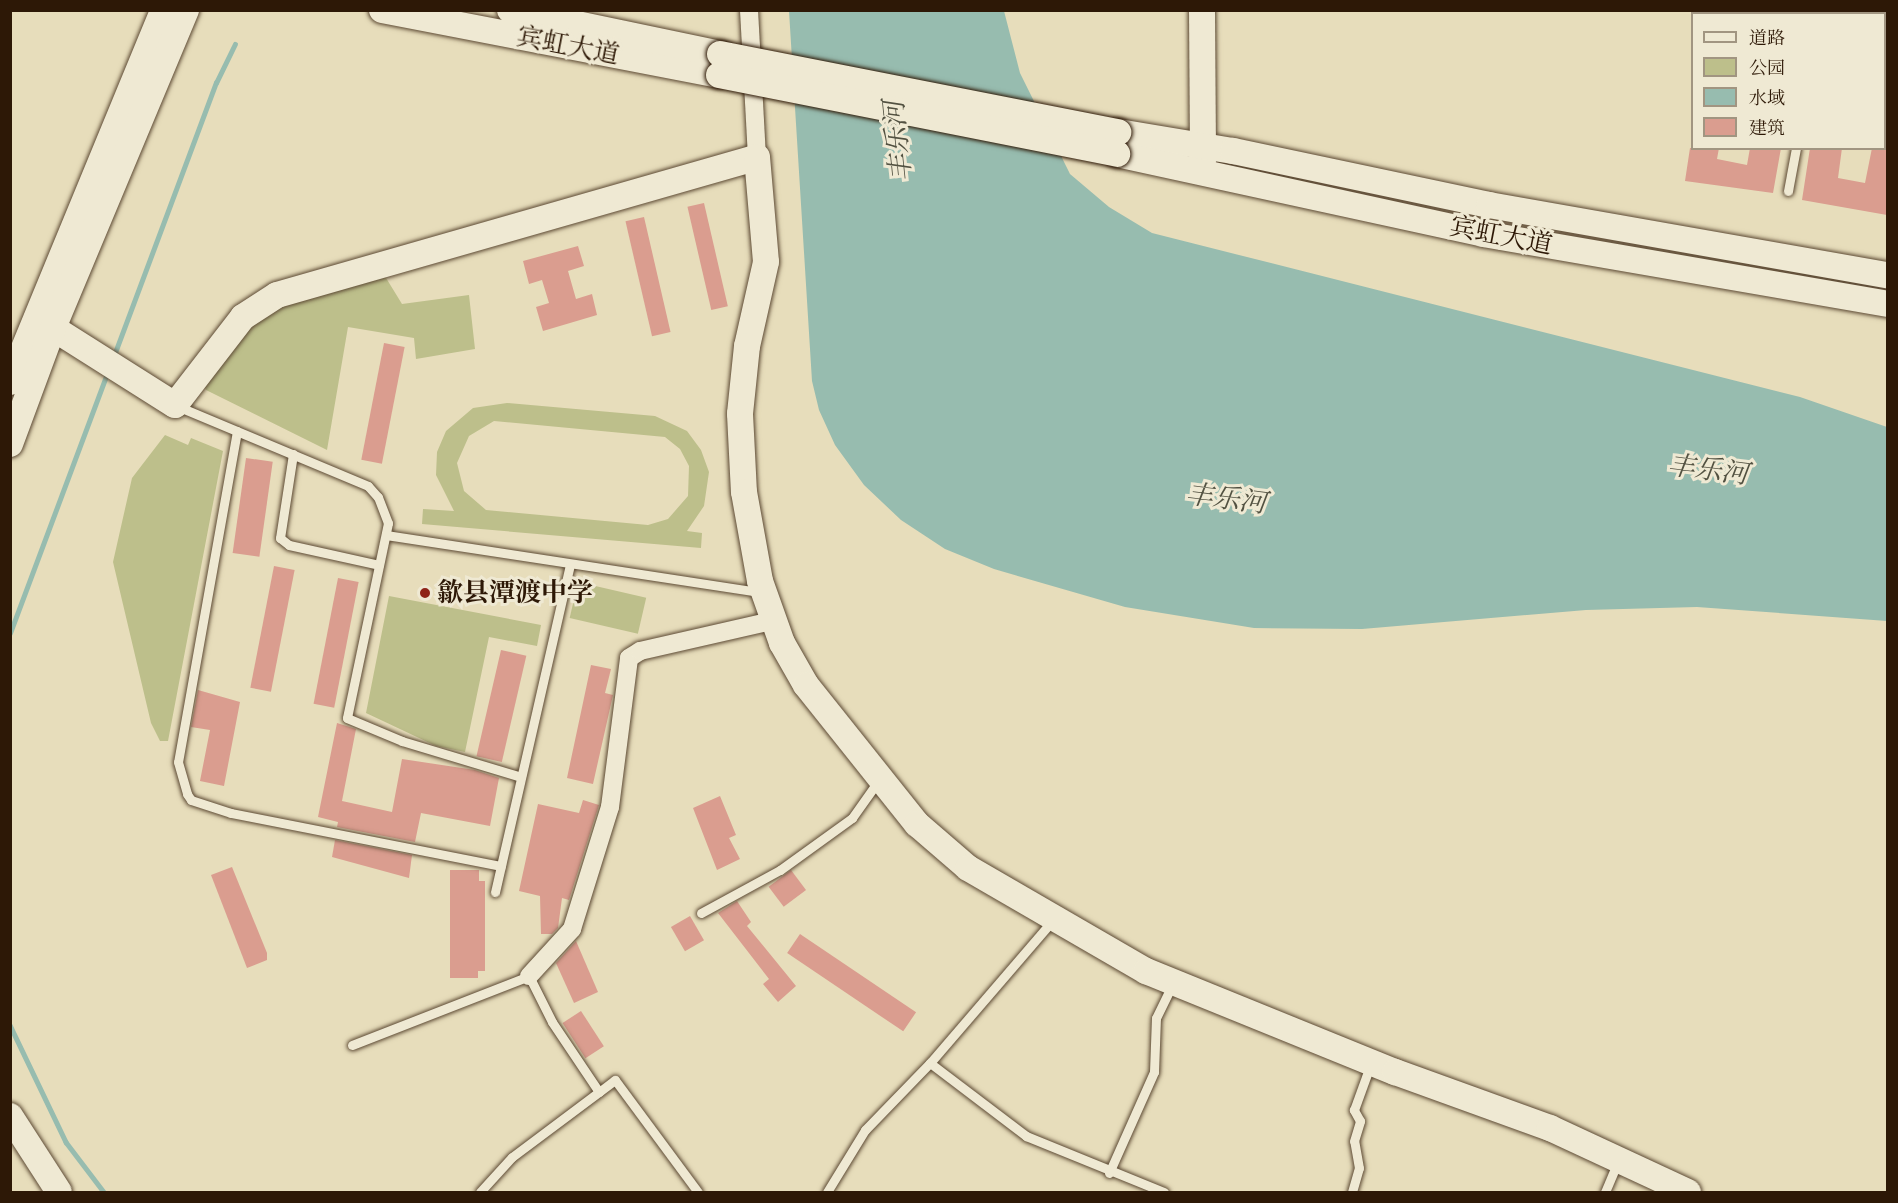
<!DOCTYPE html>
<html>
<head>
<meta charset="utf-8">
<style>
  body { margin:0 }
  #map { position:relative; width:1898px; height:1203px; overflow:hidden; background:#e7ddbb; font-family:Cardo,"Noto Serif SC",serif }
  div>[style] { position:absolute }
  .green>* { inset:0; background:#bdbf8b; transform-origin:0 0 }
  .water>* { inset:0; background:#97bcaf }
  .stream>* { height:4.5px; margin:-2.25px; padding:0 2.25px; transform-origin:2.25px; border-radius:2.25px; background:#97bcaf }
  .building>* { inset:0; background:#da9d8f; transform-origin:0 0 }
  .roads { filter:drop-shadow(0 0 2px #5c4933) drop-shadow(0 0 2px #5c4933) }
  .lane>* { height:9px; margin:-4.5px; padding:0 4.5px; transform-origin:4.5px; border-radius:4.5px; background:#efe9d3 }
  .street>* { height:18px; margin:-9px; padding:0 9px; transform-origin:9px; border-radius:9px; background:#efe9d3 }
  .secondary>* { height:26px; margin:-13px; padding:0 13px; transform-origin:13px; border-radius:13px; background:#efe9d3 }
  .bridges { filter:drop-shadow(0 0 2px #2d1806) drop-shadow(0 0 2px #2d1806) }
  .secondary-bridge>* { height:26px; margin:-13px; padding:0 13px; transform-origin:13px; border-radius:13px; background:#efe9d3 }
  .dots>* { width:16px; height:16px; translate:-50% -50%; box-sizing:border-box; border:3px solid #efe9d3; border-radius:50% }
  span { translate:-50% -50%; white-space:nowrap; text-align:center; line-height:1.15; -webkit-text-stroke:6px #efe9d3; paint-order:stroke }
  .street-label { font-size:26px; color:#2d1806 }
  .poi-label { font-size:26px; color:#2d1806; font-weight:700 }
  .left { translate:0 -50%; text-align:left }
  .water-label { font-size:27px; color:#525141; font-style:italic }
  .frame { position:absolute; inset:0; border:12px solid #2d1806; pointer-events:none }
  .legend { position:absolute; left:1691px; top:12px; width:195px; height:138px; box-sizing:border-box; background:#efe9d3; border:2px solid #a19581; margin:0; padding:8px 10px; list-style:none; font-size:18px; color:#2d1806 }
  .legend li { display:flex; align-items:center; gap:12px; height:30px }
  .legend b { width:30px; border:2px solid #a19581 }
</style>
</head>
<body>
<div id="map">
  <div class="green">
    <i style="clip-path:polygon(383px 273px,402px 304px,469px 295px,475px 349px,416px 359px,414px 338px,348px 327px,327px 450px,206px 390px,204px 385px,248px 321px,278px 302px)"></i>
    <i style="clip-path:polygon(evenodd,507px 403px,655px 416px,687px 431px,701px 450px,709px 472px,704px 506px,687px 531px,702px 533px,701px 548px,422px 524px,423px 509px,454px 511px,436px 475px,437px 452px,446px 431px,473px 408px,507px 403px,494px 421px,665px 437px,680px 449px,689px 466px,688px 496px,668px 519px,648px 525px,486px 510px,464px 491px,457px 463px,469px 436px,494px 421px)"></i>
    <i style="clip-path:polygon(165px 435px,188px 445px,191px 438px,223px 451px,168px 741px,160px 741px,151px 723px,113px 562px,132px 478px)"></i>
    <i style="left:578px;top:582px;width:70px;height:37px;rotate:13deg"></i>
    <i style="clip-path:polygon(389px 596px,541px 625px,537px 646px,489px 637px,465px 752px,436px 746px,366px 713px)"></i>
  </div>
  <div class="water">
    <i style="clip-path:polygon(789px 11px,1004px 11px,1020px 73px,1070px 174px,1109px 207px,1152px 233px,1800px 397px,1887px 427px,1887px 621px,1697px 607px,1586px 610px,1362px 629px,1254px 628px,1125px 607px,994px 569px,945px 549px,901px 520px,864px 485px,835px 445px,819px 410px,812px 381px)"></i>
  </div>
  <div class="stream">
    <i style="left:113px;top:358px;width:294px;rotate:-69.5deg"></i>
    <i style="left:216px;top:83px;width:43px;rotate:-64deg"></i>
    <i style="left:10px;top:633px;width:280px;rotate:-69.5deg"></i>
    <i style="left:10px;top:1025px;width:130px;rotate:64.4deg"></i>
    <i style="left:66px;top:1142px;width:63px;rotate:52.8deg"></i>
  </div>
  <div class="building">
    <i style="clip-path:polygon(1690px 148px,1719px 148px,1717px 159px,1747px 165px,1750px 148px,1781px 148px,1773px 193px,1685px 181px)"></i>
    <i style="clip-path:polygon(1810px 148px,1842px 148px,1838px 178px,1865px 183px,1872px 148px,1887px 148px,1887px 215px,1802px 200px)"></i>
    <i style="left:704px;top:203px;width:106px;height:17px;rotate:77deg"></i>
    <i style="left:644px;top:217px;width:118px;height:19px;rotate:77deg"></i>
    <i style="clip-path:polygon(578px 246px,584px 266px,568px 271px,576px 299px,592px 294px,597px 315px,543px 331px,536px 307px,549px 303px,542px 280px,529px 284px,523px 261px)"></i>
    <i style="left:384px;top:343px;width:21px;height:119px;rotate:11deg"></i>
    <i style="left:246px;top:458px;width:27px;height:96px;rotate:8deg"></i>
    <i style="left:274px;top:566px;width:21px;height:124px;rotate:11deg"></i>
    <i style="left:338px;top:578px;width:21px;height:128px;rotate:11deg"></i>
    <i style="left:501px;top:650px;width:26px;height:109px;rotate:13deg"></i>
    <i style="clip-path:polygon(591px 665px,611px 669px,605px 693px,613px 695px,593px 784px,567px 778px)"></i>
    <i style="clip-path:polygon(198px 690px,240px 702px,224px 786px,200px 781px,210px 730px,191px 727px)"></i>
    <i style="clip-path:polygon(337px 723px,356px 729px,342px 801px,392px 812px,402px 759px,475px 770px,499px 778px,490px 826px,421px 813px,415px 842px,337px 827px,338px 822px,318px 817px)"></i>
    <i style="clip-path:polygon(720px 796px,736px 835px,729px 838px,740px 859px,717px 870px,693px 808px)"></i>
    <i style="clip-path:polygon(583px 800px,599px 805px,569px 900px,562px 898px,558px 928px,552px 934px,541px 934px,540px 896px,519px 891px,538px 804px,579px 813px)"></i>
    <i style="clip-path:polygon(335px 840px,412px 855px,409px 878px,332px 857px)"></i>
    <i style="clip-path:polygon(232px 867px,267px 953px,267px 960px,247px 968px,211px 875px)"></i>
    <i style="clip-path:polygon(450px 870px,479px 870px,479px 881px,485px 881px,485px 971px,478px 971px,478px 978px,450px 978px)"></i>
    <i style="left:791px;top:870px;width:25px;height:28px;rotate:53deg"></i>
    <i style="clip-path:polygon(737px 901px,751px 922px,747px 926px,796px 986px,778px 1002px,763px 984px,769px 979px,718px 913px)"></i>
    <i style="left:690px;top:916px;width:28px;height:22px;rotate:60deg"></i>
    <i style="left:800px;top:934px;width:140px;height:23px;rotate:34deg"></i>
    <i style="clip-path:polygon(576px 941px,598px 992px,574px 1003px,556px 963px)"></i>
    <i style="left:581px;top:1011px;width:42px;height:22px;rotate:57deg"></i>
  </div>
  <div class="roads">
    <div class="lane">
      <i style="left:1819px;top:14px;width:4px;rotate:-76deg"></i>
      <i style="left:1884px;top:71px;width:4px;rotate:14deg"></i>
      <i style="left:1788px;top:191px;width:44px;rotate:-79.5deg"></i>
      <i style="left:177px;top:406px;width:207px;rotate:22.7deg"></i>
      <i style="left:368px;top:486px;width:15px;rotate:48deg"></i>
      <i style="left:378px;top:497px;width:28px;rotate:69deg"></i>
      <i style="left:388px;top:523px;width:199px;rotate:101.9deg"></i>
      <i style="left:347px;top:718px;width:60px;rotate:22.7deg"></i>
      <i style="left:402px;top:741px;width:124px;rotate:16.8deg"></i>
      <i style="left:237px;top:431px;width:336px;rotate:100.1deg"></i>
      <i style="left:178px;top:762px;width:33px;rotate:74deg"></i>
      <i style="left:187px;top:794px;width:7px;rotate:56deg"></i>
      <i style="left:191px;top:800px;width:42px;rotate:18deg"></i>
      <i style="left:231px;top:813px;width:275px;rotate:11.1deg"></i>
      <i style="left:293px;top:454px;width:85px;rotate:98.8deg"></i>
      <i style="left:280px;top:538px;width:11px;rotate:38deg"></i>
      <i style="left:289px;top:545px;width:92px;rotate:12.5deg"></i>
      <i style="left:386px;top:535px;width:378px;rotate:8.7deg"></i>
      <i style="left:495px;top:892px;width:336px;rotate:-77.1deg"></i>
      <i style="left:701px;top:913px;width:90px;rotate:-28.6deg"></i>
      <i style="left:780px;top:870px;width:89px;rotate:-35.8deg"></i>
      <i style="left:852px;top:818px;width:47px;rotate:-54.6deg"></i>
      <i style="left:352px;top:1045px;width:190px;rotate:-21.3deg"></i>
      <i style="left:529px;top:976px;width:51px;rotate:63.4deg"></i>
      <i style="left:552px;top:1022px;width:84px;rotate:56.1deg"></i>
      <i style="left:599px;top:1092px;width:20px;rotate:-37deg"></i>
      <i style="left:615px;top:1080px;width:139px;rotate:53.5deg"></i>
      <i style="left:930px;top:1063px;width:121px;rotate:37.2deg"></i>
      <i style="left:1026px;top:1136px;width:149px;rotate:22.1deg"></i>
      <i style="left:1109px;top:1173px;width:111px;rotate:-66deg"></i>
      <i style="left:1154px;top:1072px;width:54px;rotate:-87.9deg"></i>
      <i style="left:1156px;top:1018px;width:37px;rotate:-64deg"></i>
      <i style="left:480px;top:1192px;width:47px;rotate:-47.6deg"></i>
      <i style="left:512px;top:1157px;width:109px;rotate:-36.8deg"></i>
      <i style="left:827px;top:1192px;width:73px;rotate:-58.5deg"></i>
      <i style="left:865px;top:1130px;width:93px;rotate:-45.9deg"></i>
      <i style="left:930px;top:1063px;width:189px;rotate:-49.3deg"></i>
      <i style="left:1352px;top:1192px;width:25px;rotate:-74deg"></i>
      <i style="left:1359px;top:1168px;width:27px;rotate:-100deg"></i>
      <i style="left:1354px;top:1141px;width:21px;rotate:-73deg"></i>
      <i style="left:1360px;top:1121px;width:13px;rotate:-119deg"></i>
      <i style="left:1354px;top:1110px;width:50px;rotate:-70.1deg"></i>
      <i style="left:1605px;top:1192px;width:34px;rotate:-67deg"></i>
    </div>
    <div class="street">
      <i style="left:749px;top:10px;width:147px;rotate:86.9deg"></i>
      <i style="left:529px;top:976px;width:64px;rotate:-47.5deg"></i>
      <i style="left:572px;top:929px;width:128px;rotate:-72.7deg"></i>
      <i style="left:610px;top:807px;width:150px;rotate:-82.7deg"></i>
      <i style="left:629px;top:658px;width:13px;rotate:-32deg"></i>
      <i style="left:640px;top:651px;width:135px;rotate:-12.8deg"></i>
    </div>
    <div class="secondary">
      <i style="left:382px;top:10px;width:343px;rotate:10.9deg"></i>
      <i style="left:510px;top:10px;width:215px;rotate:11.8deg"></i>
      <i style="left:1202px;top:10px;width:151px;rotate:89.6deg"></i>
      <i style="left:1118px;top:132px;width:117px;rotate:9.4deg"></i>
      <i style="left:1233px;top:151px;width:262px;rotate:11.9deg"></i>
      <i style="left:1489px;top:205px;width:405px;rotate:10deg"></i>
      <i style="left:1117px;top:154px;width:375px;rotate:12.3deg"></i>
      <i style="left:1483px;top:234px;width:411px;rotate:9.8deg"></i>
      <i style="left:53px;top:328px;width:144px;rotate:32.3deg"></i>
      <i style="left:175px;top:405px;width:111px;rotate:-52.3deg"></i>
      <i style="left:243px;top:317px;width:40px;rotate:-32.9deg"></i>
      <i style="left:277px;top:295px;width:499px;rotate:-16deg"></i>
      <i style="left:757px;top:157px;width:105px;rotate:85.1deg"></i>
      <i style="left:766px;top:262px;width:86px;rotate:102.7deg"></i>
      <i style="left:747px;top:346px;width:68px;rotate:95.9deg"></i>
      <i style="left:740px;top:414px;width:78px;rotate:87.1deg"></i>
      <i style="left:744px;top:492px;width:90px;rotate:79.8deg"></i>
      <i style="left:760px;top:581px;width:66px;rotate:70.5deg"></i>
      <i style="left:782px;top:643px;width:48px;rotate:60.3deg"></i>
      <i style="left:806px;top:685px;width:178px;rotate:51.4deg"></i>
      <i style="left:917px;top:824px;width:67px;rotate:40.8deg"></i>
      <i style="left:968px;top:868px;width:206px;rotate:30.1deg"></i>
      <i style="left:1146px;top:971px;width:269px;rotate:22.1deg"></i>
      <i style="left:1395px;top:1072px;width:165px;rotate:19.9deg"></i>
      <i style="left:1550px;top:1128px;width:152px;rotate:24.9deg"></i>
      <i style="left:10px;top:382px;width:402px;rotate:-67.6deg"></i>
      <i style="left:10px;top:444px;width:124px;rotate:-69.7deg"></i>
      <i style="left:53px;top:328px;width:345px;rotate:-67.3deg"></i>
      <i style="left:10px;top:1116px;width:90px;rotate:57.2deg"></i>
    </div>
  </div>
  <div class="bridges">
    <div class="secondary-bridge">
      <i style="left:720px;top:54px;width:406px;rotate:11.1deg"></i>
      <i style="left:719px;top:75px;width:406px;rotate:11.2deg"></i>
    </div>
  </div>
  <div class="dots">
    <i style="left:425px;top:593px;background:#8f2418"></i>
  </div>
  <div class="street-label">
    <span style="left:568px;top:46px;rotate:11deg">宾虹大道</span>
    <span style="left:1501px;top:236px;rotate:11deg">宾虹大道</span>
  </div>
  <div class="poi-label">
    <span class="left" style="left:437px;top:593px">歙县潭渡中学</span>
  </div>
  <div class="water-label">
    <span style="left:898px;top:141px;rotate:-96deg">丰乐河</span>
    <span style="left:1708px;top:470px;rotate:7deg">丰乐河</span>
    <span style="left:1226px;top:499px;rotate:7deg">丰乐河</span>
  </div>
  <div class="frame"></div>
  <ul class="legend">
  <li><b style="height:8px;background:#efe9d3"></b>道路</li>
  <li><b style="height:16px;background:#bdbf8b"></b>公园</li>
  <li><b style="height:16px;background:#97bcaf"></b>水域</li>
  <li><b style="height:16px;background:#da9d8f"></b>建筑</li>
  </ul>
</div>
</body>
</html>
